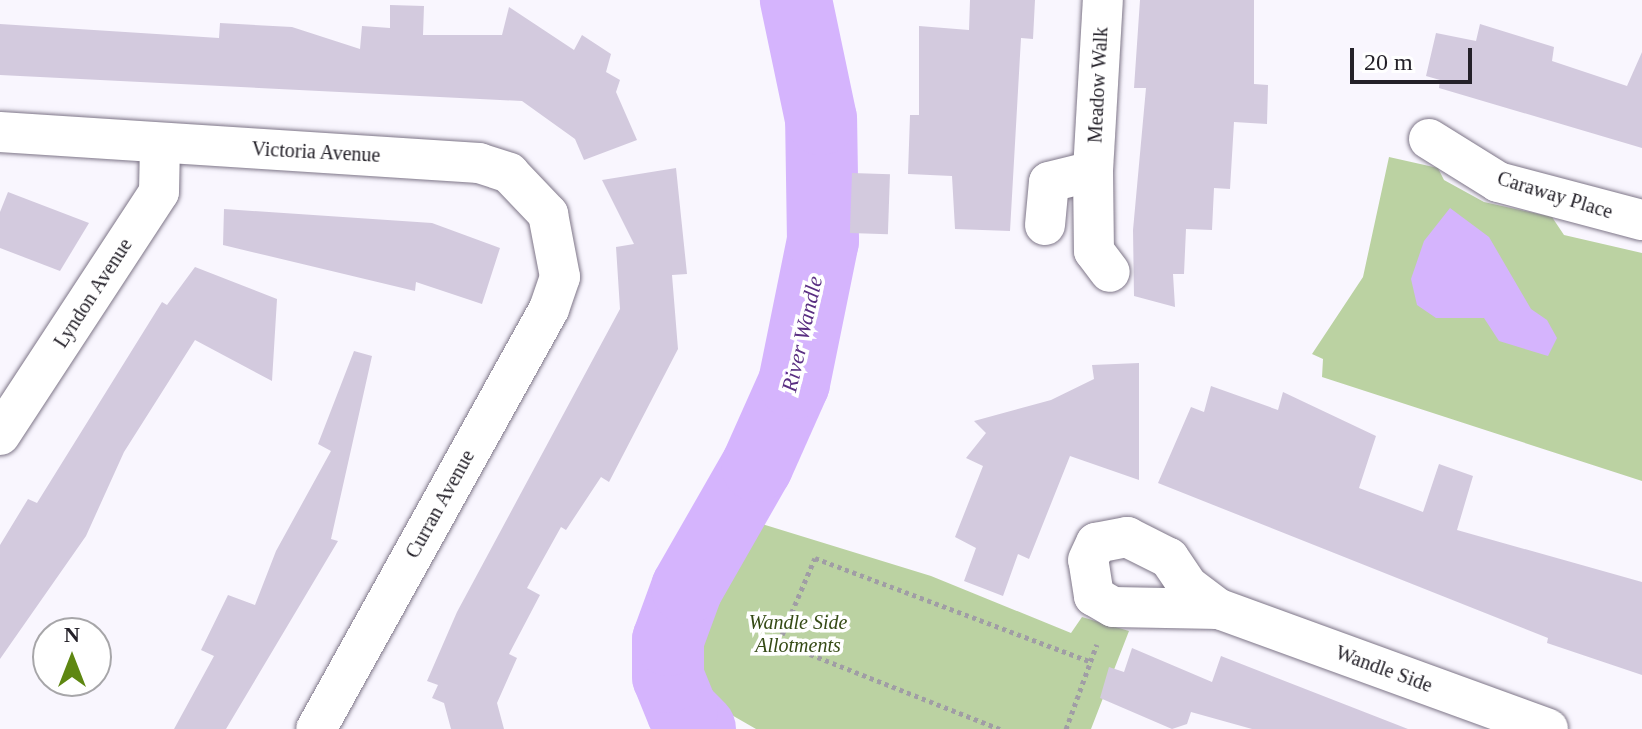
<!DOCTYPE html>
<html>
<head>
<meta charset="utf-8">
<style>
  body { margin:0 }
  #map { position:relative; width:1642px; height:729px; overflow:hidden; background:#f9f6fe; font-family:"Times New Roman",serif }
  div>[style] { position:absolute }
  .green>* { inset:0; background:#bbd2a2 }
  .water>* { inset:0; background:#d5b4fd }
  .river>* { height:72px; margin:-36px; padding:0 36px; transform-origin:36px; border-radius:36px; background:#d5b4fd }
  .building>* { inset:0; background:#d3cade; transform-origin:0 0 }
  .path>* { height:5px; margin-top:-2.5px; transform-origin:0; background:repeating-linear-gradient(90deg,#a09da5 0 4px,transparent 0 8px) }
  .roads { filter:drop-shadow(0 0 2px #7e7688) drop-shadow(0 0 2px #7e7688) }
  .minor>* { height:40px; margin:-20px; padding:0 20px; transform-origin:20px; border-radius:20px; background:#fff }
  span { translate:-50% -50%; white-space:nowrap; text-align:center; line-height:1.15; -webkit-text-stroke:7px #fff; paint-order:stroke }
  .street-label { font-size:20px; color:#242129 }
  .park-label { font-size:20px; color:#354a15; font-style:italic }
  .water-label { font-size:22px; color:#5a2f82; font-style:italic }
  .north { position:absolute; left:32px; top:617px; width:80px; height:80px; box-sizing:border-box; background:#fff; border:2px solid #a7a6a9; border-radius:50%; rotate:0deg; font-size:22px; font-weight:700; line-height:32px; text-align:center; color:#242129 }
  .north::after { content:''; display:block; margin:auto; width:28px; height:36px; background:#5e8711; clip-path:polygon(50% 0,100% 100%,50% 72%,0 100%) }
  .scale { position:absolute; left:1350px; top:48px; width:122px; height:36px; box-sizing:border-box; border:4px solid #242129; border-top:0; padding-left:10px; font-size:24px; line-height:28px; white-space:nowrap; color:#242129; -webkit-text-stroke:6px #fff; paint-order:stroke }
</style>
</head>
<body>
<div id="map">
  <div class="green">
    <i style="clip-path:polygon(1389px 157px,1438px 168px,1444px 180px,1484px 202px,1552px 217px,1564px 235px,1642px 253px,1642px 481px,1322px 377px,1323px 359px,1312px 354px,1363px 277px)"></i>
    <i style="clip-path:polygon(749px 520px,931px 576px,1071px 633px,1082px 617px,1129px 631px,1091px 729px,756px 729px,716px 706px,695px 686px,684px 659px,689px 634px)"></i>
  </div>
  <div class="water">
    <i style="clip-path:polygon(1450px 208px,1489px 237px,1531px 309px,1547px 320px,1557px 338px,1548px 356px,1499px 341px,1484px 318px,1436px 318px,1417px 305px,1411px 279px,1424px 241px)"></i>
  </div>
  <div class="river">
    <i style="left:700px;top:729px;width:25px;rotate:-135deg"></i>
    <i style="left:682px;top:711px;width:37px;rotate:-112deg"></i>
    <i style="left:668px;top:677px;width:37px;rotate:-90deg"></i>
    <i style="left:668px;top:640px;width:55px;rotate:-69.9deg"></i>
    <i style="left:687px;top:588px;width:141px;rotate:-60.2deg"></i>
    <i style="left:757px;top:466px;width:91px;rotate:-66deg"></i>
    <i style="left:794px;top:383px;width:145px;rotate:-78.5deg"></i>
    <i style="left:823px;top:241px;width:122px;rotate:-90.9deg"></i>
    <i style="left:821px;top:119px;width:122px;rotate:-101.9deg"></i>
  </div>
  <div class="building">
    <i style="clip-path:polygon(970px 0,1035px 0,1033px 39px,1021px 38px,1010px 231px,955px 229px,952px 176px,908px 174px,910px 115px,919px 115px,919px 26px,969px 30px)"></i>
    <i style="clip-path:polygon(1140px 0,1254px 0,1254px 84px,1268px 85px,1267px 124px,1234px 122px,1230px 189px,1214px 188px,1212px 230px,1186px 229px,1184px 274px,1173px 274px,1175px 307px,1134px 296px,1133px 230px,1146px 88px,1134px 88px)"></i>
    <i style="clip-path:polygon(390px 5px,424px 6px,423px 35px,502px 35px,509px 7px,574px 50px,582px 35px,611px 54px,606px 72px,620px 80px,616px 92px,637px 140px,584px 160px,575px 139px,522px 101px,0 75px,0 24px,219px 38px,220px 23px,292px 27px,360px 49px,362px 26px,390px 28px)"></i>
    <i style="clip-path:polygon(1480px 24px,1554px 47px,1552px 61px,1627px 86px,1642px 52px,1642px 148px,1439px 88px,1440px 80px,1426px 76px,1436px 33px,1476px 41px)"></i>
    <i style="clip-path:polygon(676px 168px,687px 274px,672px 275px,678px 349px,609px 482px,601px 477px,566px 530px,561px 527px,527px 588px,540px 595px,509px 654px,517px 658px,497px 703px,504px 729px,451px 729px,444px 703px,432px 698px,438px 685px,427px 681px,457px 612px,620px 309px,616px 247px,634px 244px,602px 180px)"></i>
    <i style="left:852px;top:173px;width:38px;height:60px;rotate:2deg"></i>
    <i style="clip-path:polygon(8px 192px,89px 223px,60px 271px,0 248px,0 212px)"></i>
    <i style="clip-path:polygon(224px 209px,432px 223px,500px 248px,482px 304px,416px 282px,415px 291px,223px 245px)"></i>
    <i style="clip-path:polygon(195px 267px,277px 299px,272px 381px,195px 340px,124px 452px,86px 536px,0 659px,0 545px,28px 499px,37px 503px,162px 302px,167px 305px)"></i>
    <i style="clip-path:polygon(354px 351px,372px 356px,331px 539px,338px 541px,226px 729px,174px 729px,214px 656px,201px 650px,228px 595px,255px 605px,276px 551px,331px 451px,318px 444px)"></i>
    <i style="clip-path:polygon(1139px 363px,1139px 480px,1070px 456px,1029px 559px,1018px 554px,1003px 596px,964px 581px,976px 548px,955px 537px,983px 466px,966px 458px,986px 433px,974px 421px,1051px 400px,1094px 379px,1092px 365px)"></i>
    <i style="clip-path:polygon(1211px 386px,1278px 410px,1283px 392px,1376px 436px,1359px 488px,1423px 512px,1439px 464px,1473px 476px,1457px 530px,1642px 582px,1642px 675px,1547px 643px,1548px 638px,1158px 483px,1191px 407px,1204px 412px)"></i>
    <i style="clip-path:polygon(1132px 648px,1212px 682px,1221px 656px,1408px 729px,1252px 729px,1191px 712px,1187px 724px,1172px 729px,1100px 698px,1109px 667px,1124px 672px)"></i>
  </div>
  <div class="path">
    <i style="left:1000px;top:729px;width:238px;rotate:-158.5deg"></i>
    <i style="left:779px;top:642px;width:91px;rotate:-66.8deg"></i>
    <i style="left:815px;top:558px;width:296px;rotate:20.6deg"></i>
    <i style="left:1066px;top:729px;width:90px;rotate:-70deg"></i>
  </div>
  <div class="roads">
    <div class="minor">
      <i style="left:0;top:132px;width:480px;rotate:3.7deg"></i>
      <i style="left:479px;top:163px;width:32px;rotate:18deg"></i>
      <i style="left:509px;top:173px;width:57px;rotate:46.4deg"></i>
      <i style="left:548px;top:214px;width:64px;rotate:79.2deg"></i>
      <i style="left:560px;top:277px;width:34px;rotate:109deg"></i>
      <i style="left:549px;top:309px;width:480px;rotate:119deg"></i>
      <i style="left:1429px;top:139px;width:81px;rotate:31.9deg"></i>
      <i style="left:1498px;top:182px;width:149px;rotate:14.8deg"></i>
      <i style="left:1093px;top:171px;width:171px;rotate:-86.7deg"></i>
      <i style="left:1045px;top:225px;width:43px;rotate:-84.7deg"></i>
      <i style="left:1049px;top:182px;width:45px;rotate:-14deg"></i>
      <i style="left:1093px;top:171px;width:80px;rotate:89.3deg"></i>
      <i style="left:1094px;top:251px;width:26px;rotate:53deg"></i>
      <i style="left:0;top:435px;width:290px;rotate:-56.8deg"></i>
      <i style="left:159px;top:192px;width:49px;rotate:-88.8deg"></i>
      <i style="left:1219px;top:609px;width:106px;rotate:-178.9deg"></i>
      <i style="left:1113px;top:607px;width:22px;rotate:-150deg"></i>
      <i style="left:1094px;top:596px;width:36px;rotate:-99deg"></i>
      <i style="left:1088px;top:560px;width:19px;rotate:-65deg"></i>
      <i style="left:1096px;top:543px;width:32px;rotate:-11deg"></i>
      <i style="left:1127px;top:537px;width:47px;rotate:26.6deg"></i>
      <i style="left:1169px;top:558px;width:34px;rotate:56deg"></i>
      <i style="left:1188px;top:586px;width:39px;rotate:37deg"></i>
      <i style="left:1219px;top:609px;width:350px;rotate:20deg"></i>
    </div>
  </div>
  <div class="street-label">
    <span style="left:1098px;top:85px;rotate:-87deg">Meadow Walk</span>
    <span style="left:316px;top:152px;rotate:3deg">Victoria Avenue</span>
    <span style="left:1555px;top:195px;rotate:17deg">Caraway Place</span>
    <span style="left:93px;top:293px;rotate:-57deg">Lyndon Avenue</span>
    <span style="left:440px;top:504px;rotate:-61deg">Curran Avenue</span>
    <span style="left:1384px;top:669px;rotate:20deg">Wandle Side</span>
  </div>
  <div class="park-label">
    <span style="left:798px;top:634px">Wandle Side<br>Allotments</span>
  </div>
  <div class="water-label">
    <span style="left:802px;top:334px;rotate:-77deg">River Wandle</span>
  </div>
  <div class="north">N</div>
  <div class="scale">20 m</div>
</div>
</body>
</html>
